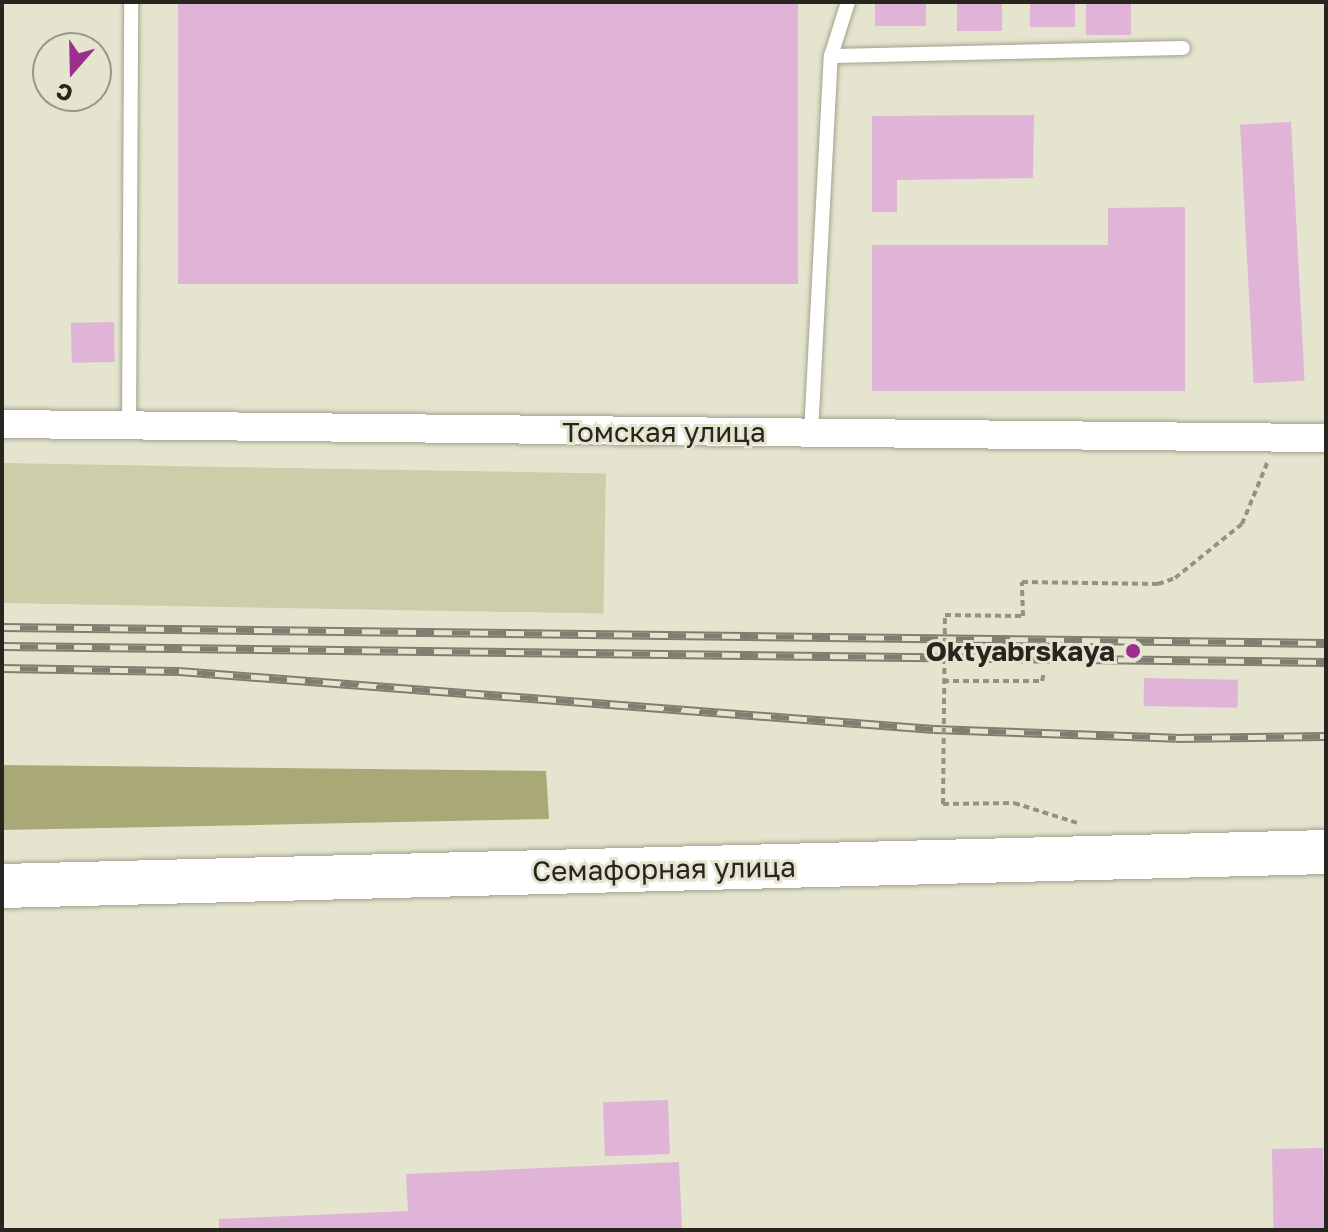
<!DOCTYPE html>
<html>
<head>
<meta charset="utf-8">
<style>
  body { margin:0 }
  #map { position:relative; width:1328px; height:1232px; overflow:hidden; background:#e4e4cf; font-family:"Golos Text",sans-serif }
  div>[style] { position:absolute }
  .green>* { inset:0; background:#cdcdaa; transform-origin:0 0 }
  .forest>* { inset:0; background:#a9a977 }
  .building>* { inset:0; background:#e0b4d6; transform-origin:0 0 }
  .path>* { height:4px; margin-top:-2px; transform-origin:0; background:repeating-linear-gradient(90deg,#939383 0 6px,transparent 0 10px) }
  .roads { filter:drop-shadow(0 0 2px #a1a18d) drop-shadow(0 0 2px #a1a18d) }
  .service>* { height:14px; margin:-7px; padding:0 7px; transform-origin:7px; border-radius:7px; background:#fff }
  .minor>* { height:28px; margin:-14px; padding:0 14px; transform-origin:14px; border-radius:14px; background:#fff }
  .trunk>* { height:44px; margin:-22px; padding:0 22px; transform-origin:22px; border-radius:22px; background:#fff }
  .rail>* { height:9px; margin-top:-4.5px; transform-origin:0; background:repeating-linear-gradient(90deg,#e4e4cf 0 18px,#7f7f71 0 36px); box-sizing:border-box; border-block:2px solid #7f7f71 }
  .path-bridge>* { height:4px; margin-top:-2px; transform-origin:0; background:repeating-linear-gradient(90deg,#939383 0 6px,transparent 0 10px) }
  .dots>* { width:22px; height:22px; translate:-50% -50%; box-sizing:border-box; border:4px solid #e4e4cf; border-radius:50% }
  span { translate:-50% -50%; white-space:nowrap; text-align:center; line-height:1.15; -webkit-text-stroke:6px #e4e4cf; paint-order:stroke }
  .street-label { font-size:28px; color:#26261e }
  .poi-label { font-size:28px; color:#26261e; font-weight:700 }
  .right { translate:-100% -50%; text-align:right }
  .frame { position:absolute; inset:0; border:4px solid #26261e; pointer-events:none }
  .north { position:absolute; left:32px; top:32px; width:80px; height:80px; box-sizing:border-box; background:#e4e4cf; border:2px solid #989888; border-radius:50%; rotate:200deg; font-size:22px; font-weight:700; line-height:32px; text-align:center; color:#26261e }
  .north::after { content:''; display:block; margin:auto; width:28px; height:36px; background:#9e2e8d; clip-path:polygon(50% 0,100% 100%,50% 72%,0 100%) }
</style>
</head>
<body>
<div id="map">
  <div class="green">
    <i style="left:2px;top:463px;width:604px;height:140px;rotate:1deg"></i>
  </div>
  <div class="forest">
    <i style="clip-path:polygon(2px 765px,546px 771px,549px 819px,2px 830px)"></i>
  </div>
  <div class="building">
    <i style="left:178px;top:2px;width:620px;height:282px"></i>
    <i style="left:875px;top:2px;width:51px;height:24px"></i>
    <i style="left:957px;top:2px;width:45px;height:29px"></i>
    <i style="left:1030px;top:2px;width:45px;height:25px"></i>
    <i style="left:1086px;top:2px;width:45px;height:33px"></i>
    <i style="clip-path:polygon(1034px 115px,1033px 178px,897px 180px,897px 212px,872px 212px,872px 116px)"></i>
    <i style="left:1291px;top:122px;width:259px;height:51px;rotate:87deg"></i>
    <i style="clip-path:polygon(1185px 207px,1185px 391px,872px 391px,872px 245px,1108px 245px,1108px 208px)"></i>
    <i style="left:114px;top:322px;width:40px;height:43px;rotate:89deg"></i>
    <i style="left:1144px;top:678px;width:94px;height:28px;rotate:1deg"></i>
    <i style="left:668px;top:1100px;width:54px;height:65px;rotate:88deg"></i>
    <i style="left:1323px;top:1148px;width:82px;height:51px;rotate:89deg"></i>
    <i style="clip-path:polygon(679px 1162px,682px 1230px,219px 1230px,219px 1219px,408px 1211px,406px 1174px)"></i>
  </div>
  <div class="path">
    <i style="left:945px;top:615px;width:78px;rotate:0.7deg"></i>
    <i style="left:1023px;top:616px;width:34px;rotate:-92deg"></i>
    <i style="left:1022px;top:582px;width:136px;rotate:0.8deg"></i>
    <i style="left:1158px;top:584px;width:18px;rotate:-19deg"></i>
    <i style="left:1175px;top:578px;width:86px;rotate:-38.9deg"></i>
    <i style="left:1242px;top:524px;width:68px;rotate:-67.6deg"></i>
    <i style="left:943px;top:681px;width:99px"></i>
    <i style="left:1042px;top:681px;width:9px;rotate:-77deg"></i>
    <i style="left:943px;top:804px;width:71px;rotate:-0.8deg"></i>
    <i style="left:1014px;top:803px;width:66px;rotate:17.6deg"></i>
  </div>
  <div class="roads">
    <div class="service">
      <i style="left:831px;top:56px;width:352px;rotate:-1.3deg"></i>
      <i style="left:129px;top:428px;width:426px;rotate:-89.7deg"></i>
      <i style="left:811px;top:433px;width:378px;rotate:-87deg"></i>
      <i style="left:831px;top:56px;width:57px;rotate:-72.5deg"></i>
    </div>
    <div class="minor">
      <i style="left:2px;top:424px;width:1324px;rotate:0.61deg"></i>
    </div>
    <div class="trunk">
      <i style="left:2px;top:886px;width:1324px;rotate:-1.47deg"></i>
    </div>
  </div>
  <div class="rail">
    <i style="left:2px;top:627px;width:1324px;rotate:0.69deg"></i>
    <i style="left:2px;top:646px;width:1324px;rotate:0.69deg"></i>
    <i style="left:2px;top:668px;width:177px;rotate:1deg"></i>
    <i style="left:179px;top:671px;width:757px;rotate:4.39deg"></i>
    <i style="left:934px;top:729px;width:242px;rotate:2.1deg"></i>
    <i style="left:1176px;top:738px;width:150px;rotate:-0.8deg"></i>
  </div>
  <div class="path-bridge">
    <i style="left:943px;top:804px;width:189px;rotate:-89.4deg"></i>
  </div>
  <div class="dots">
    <i style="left:1133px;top:651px;background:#9e2e8d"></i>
  </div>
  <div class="street-label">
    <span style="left:664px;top:432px">Томская улица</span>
    <span style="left:664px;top:869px;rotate:-1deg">Семафорная улица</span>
  </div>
  <div class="poi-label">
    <span class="right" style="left:1115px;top:651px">Oktyabrskaya</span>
  </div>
  <div class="frame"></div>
  <div class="north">С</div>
</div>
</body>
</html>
